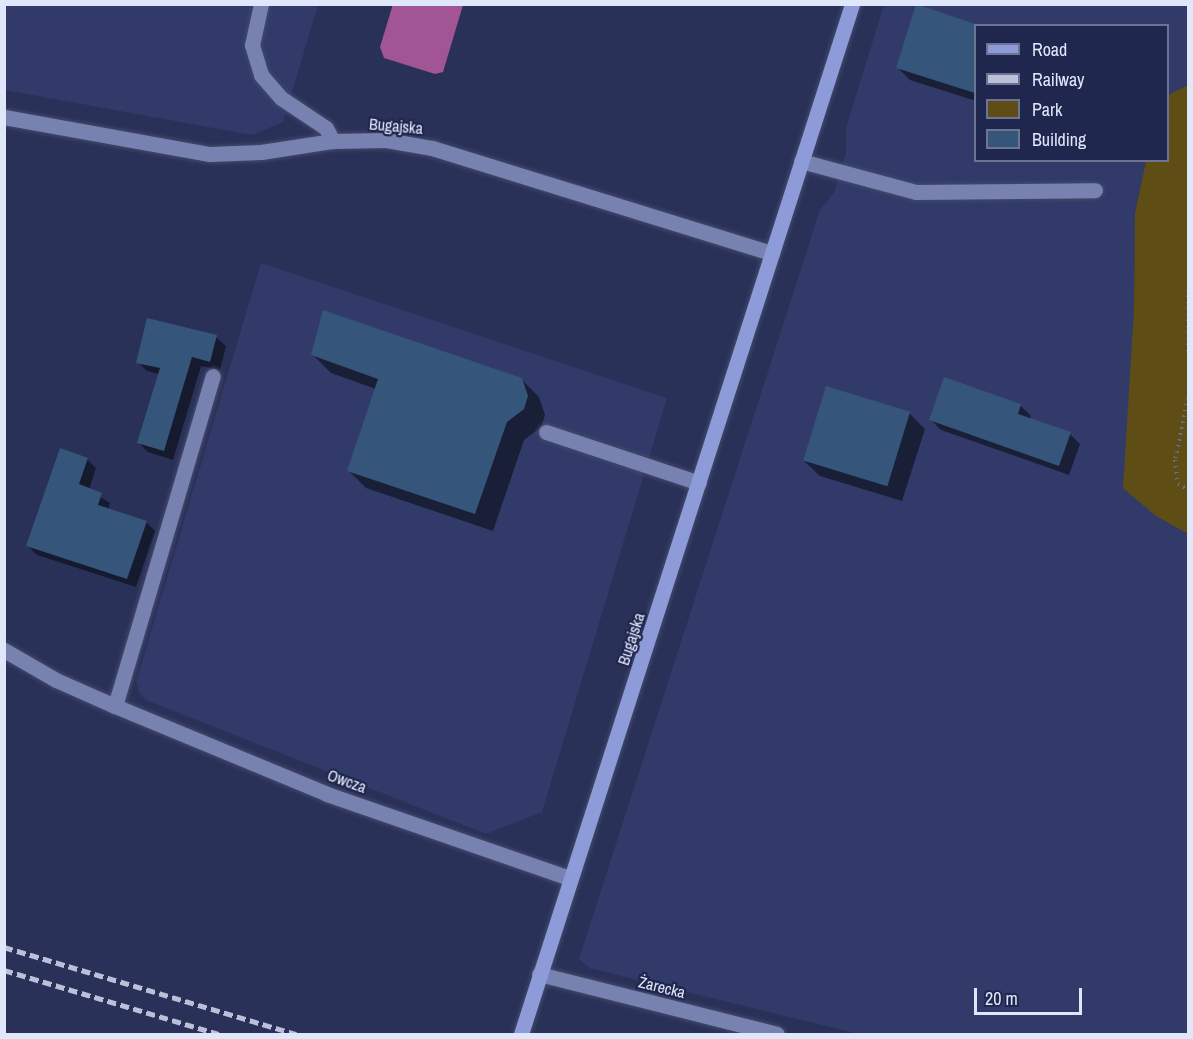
<!DOCTYPE html>
<html>
<head>
<meta charset="utf-8">
<style>
  body { margin:0 }
  #map { position:relative; width:1193px; height:1039px; overflow:hidden; background:#2a3159; font-family:"Archivo Narrow",sans-serif }
  div>[style] { position:absolute }
  .built>* { inset:0; background:#313a69 }
  .green>* { inset:0; background:#5e4e15 }
  .water>* { inset:0; background:#a15595 }
  .shadow>* { inset:0; background:#0007 }
  .building>* { inset:0; background:#36557a; transform-origin:0 0 }
  .path>* { height:4px; margin-top:-2px; transform-origin:0; background:repeating-linear-gradient(90deg,#666d8e 0 1.5px,transparent 0 6px) }
  .roads { filter:drop-shadow(0 0 2px #444a6b) drop-shadow(0 0 2px #444a6b) }
  .lane>* { height:15px; margin:-7.5px; padding:0 7.5px; transform-origin:7.5px; border-radius:7.5px; background:#7782b1 }
  .street>* { height:15px; margin:-7.5px; padding:0 7.5px; transform-origin:7.5px; border-radius:7.5px; background:#7782b1 }
  .primary>* { height:15px; margin:-7.5px; padding:0 7.5px; transform-origin:7.5px; border-radius:7.5px; background:#8d9bd9 }
  .rail>* { height:4.5px; margin-top:-2.25px; transform-origin:0; background:repeating-linear-gradient(90deg,#bac0d8 0 9px,transparent 0 13.5px) }
  span { translate:-50% -50%; white-space:nowrap; text-align:center; line-height:1.15; -webkit-text-stroke:4.5px #20274e; paint-order:stroke }
  .street-label { font-size:16px; color:#e1e7fb }
  .frame { position:absolute; inset:0; border:6px solid #e1e7fb; pointer-events:none }
  .legend { position:absolute; left:974px; top:24px; width:195px; height:138px; box-sizing:border-box; background:#20274e; border:2px solid #6d7493; margin:0; padding:8px 10px; list-style:none; font-size:18px; color:#e1e7fb }
  .legend li { display:flex; align-items:center; gap:12px; height:30px }
  .legend b { width:30px; border:2px solid #6d7493 }
  .scale { position:absolute; left:974px; top:988px; width:108px; height:27px; box-sizing:border-box; border:3px solid #e1e7fb; border-top:0; padding-left:8px; font-size:18px; line-height:21px; white-space:nowrap; color:#e1e7fb; -webkit-text-stroke:4px #20274e; paint-order:stroke }
</style>
</head>
<body>
<div id="map">
  <div class="built">
    <i style="clip-path:polygon(4px 5px,318px 5px,283px 122px,252px 135px,5px 90px)"></i>
    <i style="clip-path:polygon(884px 5px,1188px 5px,1188px 85px,1168px 95px,1168px 26px,976px 26px,976px 160px,1146px 161px,1135px 213px,1134px 309px,1156px 516px,1188px 534px,1188px 1034px,859px 1034px,590px 968px,579px 959px,820px 210px,834px 193px,846px 153px,846px 128px)"></i>
    <i style="clip-path:polygon(261px 263px,667px 398px,542px 812px,486px 834px,146px 700px,139px 692px,136px 682px)"></i>
  </div>
  <div class="green">
    <i style="clip-path:polygon(1188px 85px,1188px 534px,1156px 516px,1123px 488px,1134px 309px,1135px 213px,1146px 161px,1168px 160px,1168px 95px)"></i>
  </div>
  <div class="water">
    <i style="clip-path:polygon(393px 4px,463px 5px,443px 72px,435px 74px,384px 58px,380px 47px)"></i>
  </div>
  <div class="shadow">
    <i style="clip-path:polygon(917px 6px,977px 26px,976px 101px,910px 80px,897px 67px)"></i>
    <i style="clip-path:polygon(216px 337px,226px 346px,220px 370px,201px 366px,173px 460px,148px 452px,138px 442px,159px 374px,147px 371px,138px 362px)"></i>
    <i style="clip-path:polygon(313px 355px,521px 379px,539px 397px,545px 415px,541px 427px,524px 440px,493px 531px,366px 488px,348px 470px,376px 389px,331px 373px)"></i>
    <i style="clip-path:polygon(827px 388px,910px 414px,925px 429px,902px 501px,820px 476px,804px 461px)"></i>
    <i style="clip-path:polygon(1020px 405px,1031px 416px,1029px 420px,1070px 434px,1080px 444px,1069px 475px,941px 430px,931px 420px)"></i>
    <i style="clip-path:polygon(87px 459px,96px 468px,89px 490px,110px 503px,108px 510px,146px 522px,155px 531px,136px 587px,37px 555px,28px 546px)"></i>
  </div>
  <div class="building">
    <i style="clip-path:polygon(916px 4px,975px 24px,975px 93px,896px 68px)"></i>
    <i style="clip-path:polygon(323px 310px,522px 378px,528px 396px,524px 409px,507px 422px,475px 514px,347px 471px,378px 379px,311px 355px)"></i>
    <i style="clip-path:polygon(147px 318px,217px 335px,210px 362px,192px 357px,164px 451px,137px 443px,160px 368px,136px 363px)"></i>
    <i style="clip-path:polygon(944px 377px,1021px 404px,1018px 414px,1071px 432px,1059px 466px,929px 420px)"></i>
    <i style="left:826px;top:386px;width:88px;height:78px;rotate:17deg"></i>
    <i style="clip-path:polygon(60px 448px,88px 458px,79px 484px,102px 493px,98px 505px,147px 521px,127px 579px,26px 546px)"></i>
  </div>
  <div class="path">
    <i style="left:1188px;top:290px;width:65px;rotate:90deg"></i>
    <i style="left:1188px;top:398px;width:63px;rotate:101.8deg"></i>
    <i style="left:1175px;top:460px;width:24px;rotate:83deg"></i>
    <i style="left:1178px;top:484px;width:11px;rotate:27deg"></i>
  </div>
  <div class="roads">
    <div class="lane">
      <i style="left:261px;top:4px;width:42px;rotate:102.4deg"></i>
      <i style="left:252px;top:45px;width:31px;rotate:73deg"></i>
      <i style="left:261px;top:75px;width:30px;rotate:49deg"></i>
      <i style="left:281px;top:98px;width:54px;rotate:33.7deg"></i>
      <i style="left:326px;top:128px;width:15px;rotate:62deg"></i>
      <i style="left:801px;top:161px;width:119px;rotate:15.1deg"></i>
      <i style="left:916px;top:192px;width:179px;rotate:-0.6deg"></i>
      <i style="left:546px;top:432px;width:161px;rotate:18.4deg"></i>
    </div>
    <div class="street">
      <i style="left:4px;top:117px;width:209px;rotate:10.2deg"></i>
      <i style="left:210px;top:154px;width:51px;rotate:-2.2deg"></i>
      <i style="left:261px;top:152px;width:73px;rotate:-8.7deg"></i>
      <i style="left:333px;top:141px;width:53px;rotate:-1.1deg"></i>
      <i style="left:386px;top:140px;width:47px;rotate:9.9deg"></i>
      <i style="left:432px;top:148px;width:356px;rotate:17.2deg"></i>
      <i style="left:4px;top:650px;width:60px;rotate:30deg"></i>
      <i style="left:56px;top:680px;width:64px;rotate:23.8deg"></i>
      <i style="left:115px;top:706px;width:230px;rotate:22.5deg"></i>
      <i style="left:327px;top:794px;width:257px;rotate:19.1deg"></i>
      <i style="left:115px;top:706px;width:344px;rotate:-73.5deg"></i>
      <i style="left:539px;top:974px;width:245px;rotate:14.1deg"></i>
    </div>
    <div class="primary">
      <i style="left:521px;top:1034px;width:1082px;rotate:-72.18deg"></i>
    </div>
  </div>
  <div class="rail">
    <i style="left:4px;top:947px;width:305px;rotate:16.6deg"></i>
    <i style="left:4px;top:970px;width:224px;rotate:16.6deg"></i>
  </div>
  <div class="street-label">
    <span style="left:396px;top:126px;rotate:5deg">Bugajska</span>
    <span style="left:631px;top:639px;rotate:-72deg">Bugajska</span>
    <span style="left:347px;top:781px;rotate:20deg">Owcza</span>
    <span style="left:662px;top:987px;rotate:14deg">Żarecka</span>
  </div>
  <div class="frame"></div>
  <ul class="legend">
  <li><b style="height:8px;background:#8d9bd9"></b>Road</li>
  <li><b style="height:8px;background:#bac0d8"></b>Railway</li>
  <li><b style="height:16px;background:#5e4e15"></b>Park</li>
  <li><b style="height:16px;background:#36557a"></b>Building</li>
  </ul>
  <div class="scale">20 m</div>
</div>
</body>
</html>
